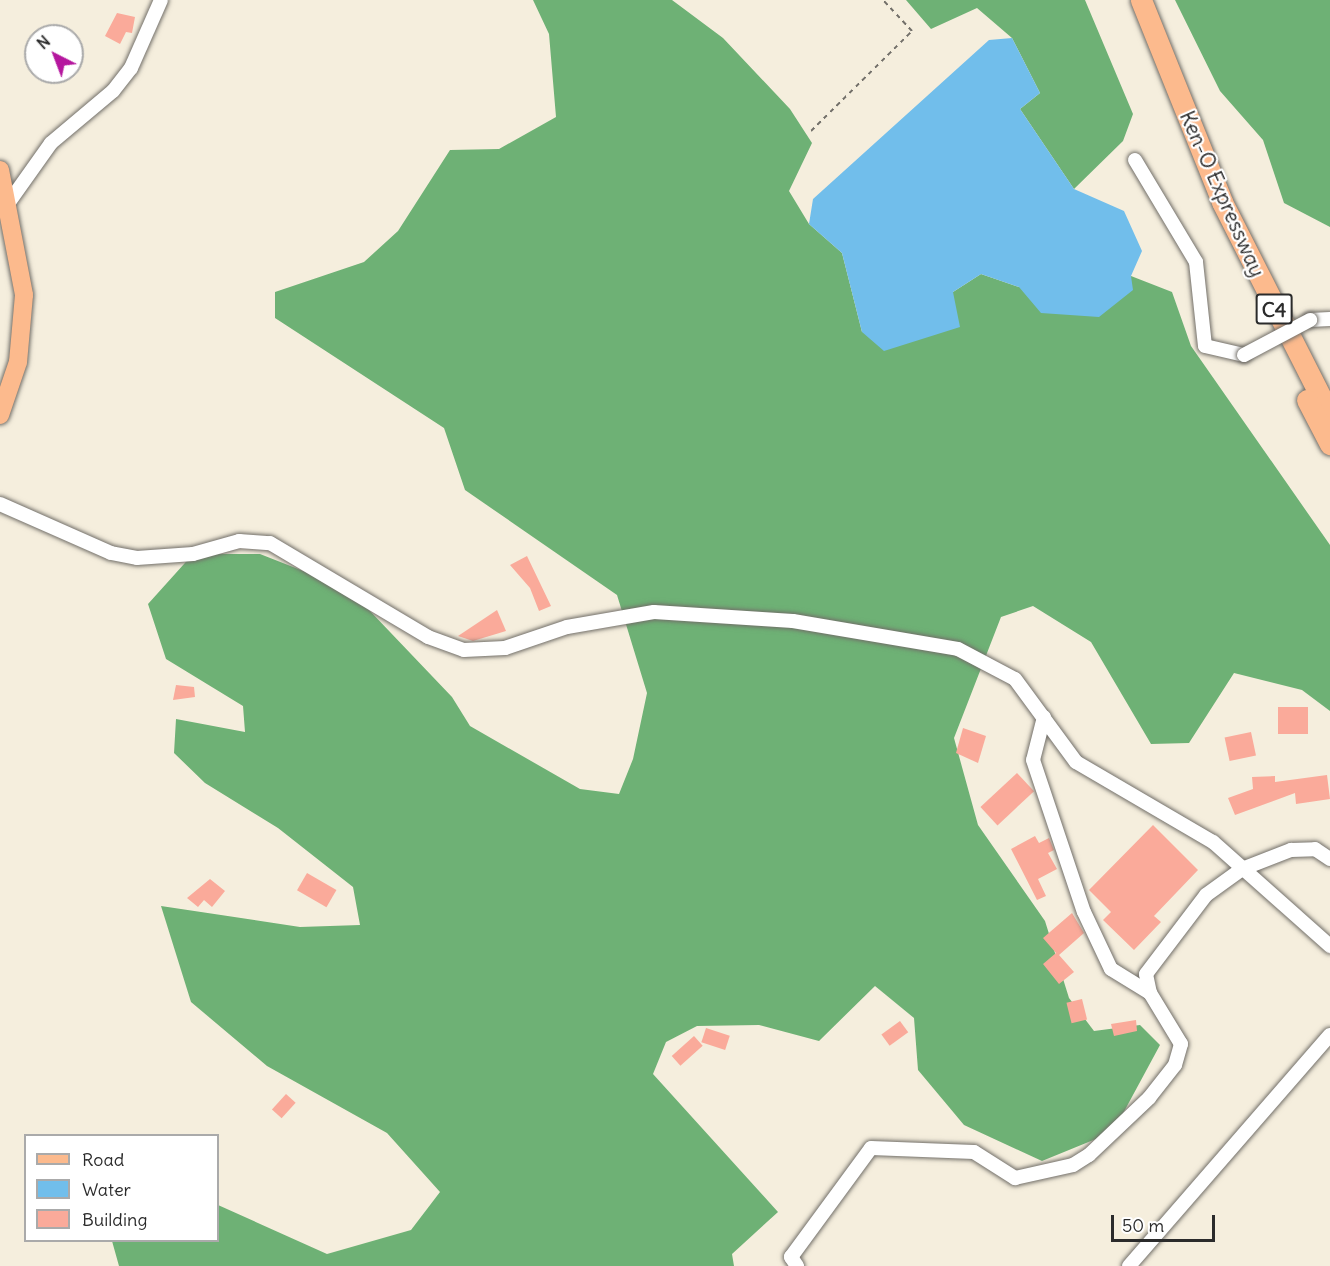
<!DOCTYPE html>
<html>
<head>
<meta charset="utf-8">
<style>
  body { margin:0 }
  #map { position:relative; width:1330px; height:1266px; overflow:hidden; background:#f5eedd; font-family:Delius,sans-serif }
  div>[style] { position:absolute }
  .forest>* { inset:0; background:#6eb175 }
  .water>* { inset:0; background:#71beeb }
  .building>* { inset:0; background:#faaa9a; transform-origin:0 0 }
  .path>* { height:2px; margin-top:-1px; transform-origin:0; background:repeating-linear-gradient(90deg,#726f69 0 4.5px,transparent 0 9px) }
  .roads { filter:drop-shadow(0 0 2px #726f69) drop-shadow(0 0 2px #726f69) }
  .minor>* { height:14px; margin:-7px; padding:0 7px; transform-origin:7px; border-radius:7px; background:#fff }
  .major>* { height:18px; margin:-9px; padding:0 9px; transform-origin:9px; border-radius:9px; background:#fcba8d }
  .highway>* { height:21px; margin:-10.5px; padding:0 10.5px; transform-origin:10.5px; border-radius:10.5px; background:#fcba8d }
  .bridges { filter:drop-shadow(0 0 2px #726f69) drop-shadow(0 0 2px #726f69) }
  .minor-bridge>* { height:14px; margin:-7px; padding:0 7px; transform-origin:7px; border-radius:7px; background:#fff }
  span { translate:-50% -50%; white-space:nowrap; text-align:center; line-height:1.15; -webkit-text-stroke:4.5px #fff; paint-order:stroke }
  .shield-label span { padding:2px 4px; background:#fff; border:2px solid; border-radius:4px; -webkit-text-stroke-width:0 }
  .shield-label { font-size:20px; color:#2b2b2b; font-weight:700 }
  .street-label { font-size:21px; color:#2b2b2b }
  .legend { position:absolute; left:24px; top:1134px; width:195px; height:108px; box-sizing:border-box; background:#fff; border:2px solid #aaa; margin:0; padding:8px 10px; list-style:none; font-size:18px; color:#2b2b2b }
  .legend li { display:flex; align-items:center; gap:12px; height:30px }
  .legend b { width:30px; border:2px solid #aaa }
  .north { position:absolute; left:24px; top:24px; width:60px; height:60px; box-sizing:border-box; background:#fff; border:2px solid #aaa; border-radius:50%; rotate:318deg; font-size:16px; font-weight:700; line-height:24px; text-align:center; color:#2b2b2b }
  .north::after { content:''; display:block; margin:auto; width:21px; height:27px; background:#b5179e; clip-path:polygon(50% 0,100% 100%,50% 72%,0 100%) }
  .scale { position:absolute; left:1111px; top:1215px; width:104px; height:27px; box-sizing:border-box; border:3px solid #2b2b2b; border-top:0; padding-left:8px; font-size:18px; line-height:21px; white-space:nowrap; color:#2b2b2b; -webkit-text-stroke:4px #fff; paint-order:stroke }
</style>
</head>
<body>
<div id="map">
  <div class="forest">
    <i style="clip-path:polygon(533px 0,672px 0,723px 38px,790px 109px,812px 143px,789px 191px,809px 224px,842px 253px,862px 332px,953px 292px,981px 274px,1019px 287px,1131px 276px,1172px 292px,1191px 346px,1330px 545px,1330px 711px,1302px 690px,1234px 673px,1189px 743px,1151px 744px,1091px 642px,1033px 606px,1001px 617px,954px 738px,978px 825px,1045px 921px,1069px 998px,1094px 1031px,1140px 1025px,1160px 1045px,1113px 1132px,1042px 1161px,964px 1125px,918px 1070px,914px 1018px,875px 986px,819px 1041px,759px 1025px,697px 1026px,666px 1042px,653px 1074px,778px 1212px,732px 1254px,734px 1266px,119px 1266px,112px 1241px,218px 1240px,218px 1205px,327px 1254px,411px 1230px,440px 1192px,387px 1133px,267px 1066px,191px 1002px,161px 906px,300px 927px,360px 925px,353px 887px,278px 828px,205px 783px,174px 753px,176px 719px,245px 732px,243px 706px,166px 659px,148px 604px,193px 554px,260px 554px,349px 589px,452px 697px,470px 726px,580px 789px,619px 794px,633px 759px,647px 693px,617px 595px,465px 490px,444px 428px,275px 318px,275px 292px,364px 262px,398px 231px,450px 150px,499px 149px,556px 117px,549px 34px)"></i>
    <i style="clip-path:polygon(906px 0,1085px 0,1133px 114px,1123px 141px,1074px 189px,1020px 109px,1040px 93px,1012px 38px,977px 8px,931px 29px)"></i>
    <i style="clip-path:polygon(1175px 0,1330px 0,1330px 227px,1284px 203px,1263px 140px,1220px 91px)"></i>
  </div>
  <div class="water">
    <i style="clip-path:polygon(1012px 38px,1040px 93px,1020px 109px,1074px 189px,1124px 211px,1142px 251px,1131px 276px,1133px 290px,1099px 317px,1041px 313px,1019px 287px,981px 274px,953px 292px,960px 327px,884px 351px,862px 332px,842px 253px,809px 224px,813px 199px,989px 40px)"></i>
  </div>
  <div class="building">
    <i style="clip-path:polygon(117px 13px,135px 17px,132px 33px,126px 32px,120px 44px,105px 36px)"></i>
    <i style="clip-path:polygon(527px 556px,551px 606px,539px 611px,530px 588px,510px 565px)"></i>
    <i style="clip-path:polygon(497px 610px,506px 631px,473px 641px,458px 636px)"></i>
    <i style="clip-path:polygon(176px 685px,194px 687px,195px 697px,173px 700px)"></i>
    <i style="left:1308px;top:707px;width:27px;height:30px;rotate:90deg"></i>
    <i style="clip-path:polygon(963px 728px,986px 736px,978px 763px,956px 753px)"></i>
    <i style="left:1251px;top:732px;width:24px;height:27px;rotate:78deg"></i>
    <i style="left:1017px;top:773px;width:25px;height:50px;rotate:47deg"></i>
    <i style="clip-path:polygon(1327px 775px,1330px 799px,1296px 804px,1295px 793px,1235px 815px,1228px 798px,1253px 789px,1252px 777px,1275px 776px,1275px 782px)"></i>
    <i style="clip-path:polygon(1153px 825px,1198px 870px,1154px 916px,1161px 922px,1134px 950px,1103px 920px,1111px 912px,1089px 890px)"></i>
    <i style="clip-path:polygon(1035px 836px,1039px 843px,1049px 838px,1054px 850px,1048px 853px,1057px 869px,1038px 879px,1046px 896px,1037px 900px,1011px 849px)"></i>
    <i style="left:307px;top:873px;width:34px;height:20px;rotate:30deg"></i>
    <i style="clip-path:polygon(210px 879px,225px 891px,212px 907px,204px 900px,198px 907px,187px 898px)"></i>
    <i style="clip-path:polygon(1072px 913px,1084px 933px,1059px 955px,1074px 972px,1059px 984px,1043px 964px,1056px 953px,1043px 938px)"></i>
    <i style="left:1082px;top:999px;width:21px;height:16px;rotate:76deg"></i>
    <i style="clip-path:polygon(1136px 1020px,1137px 1031px,1114px 1036px,1111px 1024px)"></i>
    <i style="left:900px;top:1021px;width:14px;height:23px;rotate:54deg"></i>
    <i style="left:706px;top:1028px;width:25px;height:15px;rotate:18deg"></i>
    <i style="left:694px;top:1036px;width:13px;height:30px;rotate:48deg"></i>
    <i style="left:286px;top:1094px;width:13px;height:21px;rotate:42deg"></i>
  </div>
  <div class="path">
    <i style="left:811px;top:131px;width:142px;rotate:-44.7deg"></i>
    <i style="left:912px;top:31px;width:42px;rotate:-133.1deg"></i>
  </div>
  <div class="roads">
    <div class="minor">
      <i style="left:1135px;top:160px;width:119px;rotate:59.1deg"></i>
      <i style="left:1196px;top:262px;width:84px;rotate:83.9deg"></i>
      <i style="left:1205px;top:346px;width:40px;rotate:13deg"></i>
      <i style="left:7px;top:205px;width:76px;rotate:-54.6deg"></i>
      <i style="left:51px;top:143px;width:81px;rotate:-40deg"></i>
      <i style="left:113px;top:91px;width:29px;rotate:-52deg"></i>
      <i style="left:131px;top:68px;width:74px;rotate:-66.2deg"></i>
      <i style="left:1310px;top:320px;width:20px;rotate:-3deg"></i>
      <i style="left:0;top:504px;width:121px;rotate:23.8deg"></i>
      <i style="left:111px;top:553px;width:26px;rotate:11deg"></i>
      <i style="left:137px;top:558px;width:56px;rotate:-4.1deg"></i>
      <i style="left:193px;top:554px;width:48px;rotate:-15.8deg"></i>
      <i style="left:239px;top:541px;width:31px;rotate:4deg"></i>
      <i style="left:270px;top:543px;width:184px;rotate:30.7deg"></i>
      <i style="left:428px;top:637px;width:38px;rotate:20deg"></i>
      <i style="left:464px;top:650px;width:41px;rotate:-2.8deg"></i>
      <i style="left:505px;top:648px;width:65px;rotate:-18.7deg"></i>
      <i style="left:567px;top:627px;width:88px;rotate:-9.8deg"></i>
      <i style="left:654px;top:612px;width:139px;rotate:3.7deg"></i>
      <i style="left:793px;top:621px;width:167px;rotate:9.6deg"></i>
      <i style="left:958px;top:649px;width:64px;rotate:27.8deg"></i>
      <i style="left:1015px;top:679px;width:103px;rotate:53.7deg"></i>
      <i style="left:1076px;top:762px;width:159px;rotate:30.3deg"></i>
      <i style="left:1213px;top:842px;width:157px;rotate:41.6deg"></i>
      <i style="left:1044px;top:717px;width:44px;rotate:104.3deg"></i>
      <i style="left:1033px;top:760px;width:160px;rotate:71.5deg"></i>
      <i style="left:1084px;top:912px;width:63px;rotate:64.7deg"></i>
      <i style="left:1111px;top:969px;width:46px;rotate:31.6deg"></i>
      <i style="left:797px;top:1266px;width:11px;rotate:-124deg"></i>
      <i style="left:791px;top:1257px;width:135px;rotate:-53.7deg"></i>
      <i style="left:871px;top:1148px;width:103px;rotate:2.2deg"></i>
      <i style="left:974px;top:1152px;width:49px;rotate:32.4deg"></i>
      <i style="left:1015px;top:1178px;width:59px;rotate:-12.6deg"></i>
      <i style="left:1073px;top:1165px;width:19px;rotate:-32deg"></i>
      <i style="left:1089px;top:1155px;width:83px;rotate:-43.5deg"></i>
      <i style="left:1149px;top:1098px;width:42px;rotate:-51.8deg"></i>
      <i style="left:1175px;top:1065px;width:22px;rotate:-74deg"></i>
      <i style="left:1181px;top:1044px;width:60px;rotate:-121.3deg"></i>
      <i style="left:1150px;top:993px;width:19px;rotate:-102deg"></i>
      <i style="left:1146px;top:974px;width:99px;rotate:-52.8deg"></i>
      <i style="left:1206px;top:895px;width:44px;rotate:-35.8deg"></i>
      <i style="left:1242px;top:869px;width:53px;rotate:-21.2deg"></i>
      <i style="left:1291px;top:850px;width:24px;rotate:-2deg"></i>
      <i style="left:1315px;top:849px;width:18px;rotate:34deg"></i>
      <i style="left:1129px;top:1266px;width:306px;rotate:-49deg"></i>
    </div>
    <div class="major">
      <i style="left:0;top:170px;width:127px;rotate:79.1deg"></i>
      <i style="left:24px;top:295px;width:67px;rotate:95.1deg"></i>
      <i style="left:18px;top:362px;width:56px;rotate:108.8deg"></i>
    </div>
    <div class="highway">
      <i style="left:1141px;top:0;width:218px;rotate:68.1deg"></i>
      <i style="left:1222px;top:202px;width:239px;rotate:63.1deg"></i>
      <i style="left:1307px;top:400px;width:50px;rotate:62.4deg"></i>
    </div>
  </div>
  <div class="bridges">
    <div class="minor-bridge">
      <i style="left:1244px;top:355px;width:75px;rotate:-27.9deg"></i>
    </div>
  </div>
  <div class="shield-label">
    <span style="left:1274px;top:309px">C4</span>
  </div>
  <div class="street-label">
    <span style="left:1222px;top:194px;rotate:66deg">Ken-O Expressway</span>
  </div>
  <ul class="legend">
  <li><b style="height:8px;background:#fcba8d"></b>Road</li>
  <li><b style="height:16px;background:#71beeb"></b>Water</li>
  <li><b style="height:16px;background:#faaa9a"></b>Building</li>
  </ul>
  <div class="north">N</div>
  <div class="scale">50 m</div>
</div>
</body>
</html>
